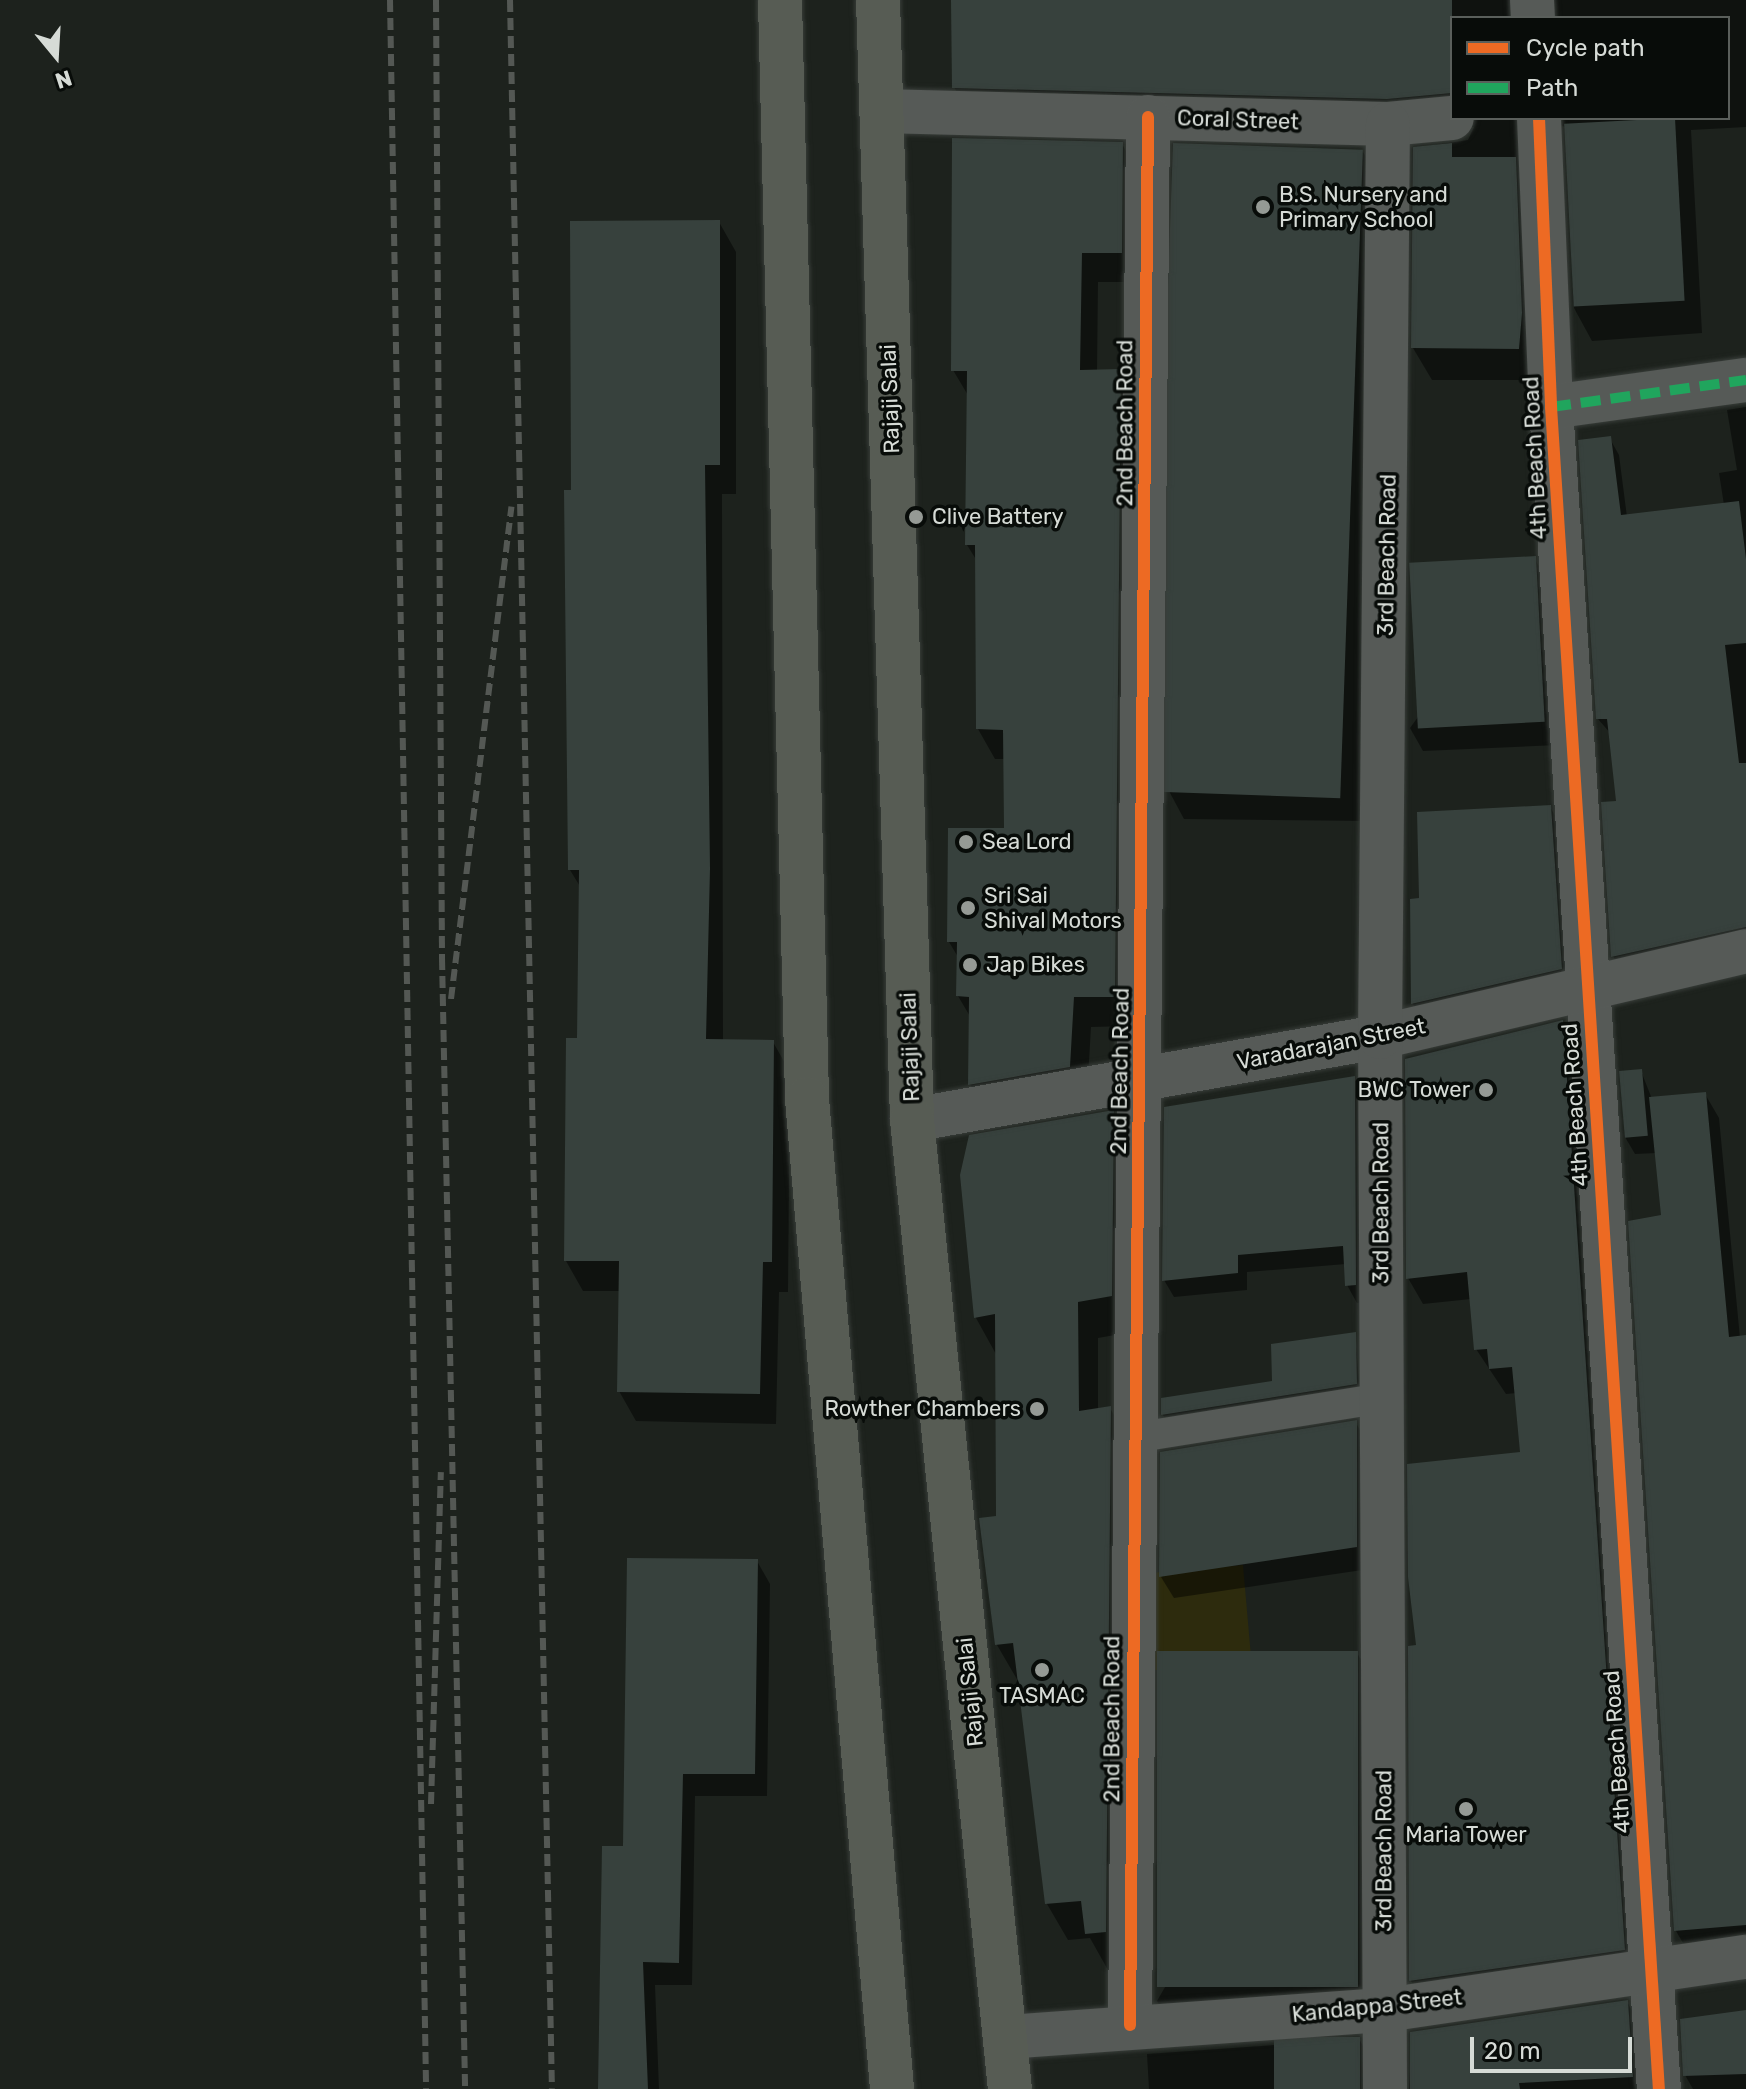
<!DOCTYPE html>
<html>
<head>
<meta charset="utf-8">
<style>
  body { margin:0 }
  #map { position:relative; width:1746px; height:2089px; overflow:hidden; background:#1d221d; font-family:Rubik,sans-serif }
  div>[style] { position:absolute }
  .green>* { inset:0; background:#2d2b0d; transform-origin:0 0 }
  .shadow>* { inset:0; background:#0007 }
  .building>* { inset:0; background:#37413d; transform-origin:0 0 }
  .roads { filter:drop-shadow(0 0 2px #383d39) drop-shadow(0 0 2px #383d39) }
  .lane>* { height:30px; margin:-15px; padding:0 15px; transform-origin:15px; border-radius:15px; background:#565a57 }
  .street>* { height:44px; margin:-22px; padding:0 22px; transform-origin:22px; border-radius:22px; background:#565a57 }
  .primary>* { height:44px; margin:-22px; padding:0 22px; transform-origin:22px; border-radius:22px; background:#575c54 }
  .rail>* { height:6px; margin-top:-3px; transform-origin:0; background:repeating-linear-gradient(90deg,#545854 0 12px,transparent 0 18px) }
  .quiet>* { height:10px; margin-top:-5px; transform-origin:0; background:repeating-linear-gradient(90deg,#20a55d 0 20px,transparent 0 30px) }
  .cycleway>* { height:12px; margin:-6px; padding:0 6px; transform-origin:6px; border-radius:6px; background:#ed6a23 }
  .dots>* { width:22px; height:22px; translate:-50% -50%; box-sizing:border-box; border:4px solid #080c09; border-radius:50% }
  span { translate:-50% -50%; white-space:nowrap; text-align:center; line-height:1.15; -webkit-text-stroke:7px #080c09; paint-order:stroke }
  .street-label { font-size:22px; color:#d6dbd6 }
  .poi-label { font-size:22px; color:#d6dbd6 }
  .left { translate:0 -50%; text-align:left }
  .right { translate:-100% -50%; text-align:right }
  .legend { position:absolute; left:1450px; top:16px; width:280px; height:104px; box-sizing:border-box; background:#080c09; border:2px solid #5a5f5b; margin:0; padding:10px 14px; list-style:none; font-size:24px; color:#d6dbd6 }
  .legend li { display:flex; align-items:center; gap:16px; height:40px }
  .legend b { width:40px; border:2px solid #5a5f5b }
  .north { position:absolute; left:16px; top:16px; width:80px; height:80px; -webkit-text-stroke:6px #080c09; paint-order:stroke; rotate:162deg; font-size:22px; font-weight:700; line-height:32px; text-align:center; color:#d6dbd6 }
  .north::after { content:''; display:block; margin:auto; width:28px; height:36px; background:#d6dbd6; clip-path:polygon(50% 0,100% 100%,50% 72%,0 100%) }
  .scale { position:absolute; left:1470px; top:2037px; width:162px; height:36px; box-sizing:border-box; border:4px solid #d6dbd6; border-top:0; padding-left:10px; font-size:24px; line-height:28px; white-space:nowrap; color:#d6dbd6; -webkit-text-stroke:6px #080c09; paint-order:stroke }
</style>
</head>
<body>
<div id="map">
  <div class="green">
    <i style="left:1243px;top:1565px;width:97px;height:98px;rotate:85deg"></i>
  </div>
  <div class="shadow">
    <i style="clip-path:polygon(evenodd,953px 0,1746px 0,1746px 127px,1691px 130px,1702px 333px,1592px 341px,1574px 308px,1566px 127px,1556px 125px,1536px 380px,1432px 380px,1413px 348px,1415px 148px,1468px 140px,1474px 127px,1407px 131px,973px 119px,954px 87px,953px 0,1551px 7px,1556px 18px,1728px 18px,1728px 118px,1452px 118px,1452px 18px,1532px 18px,1551px 7px)"></i>
    <i style="clip-path:polygon(1122px 144px,1139px 174px,1138px 282px,1098px 282px,1097px 372px,1119px 371px,1137px 401px,1131px 1026px,1091px 1027px,1087px 1096px,987px 1114px,970px 1084px,971px 1018px,958px 996px,958px 957px,949px 942px,1006px 830px,1005px 759px,995px 759px,978px 729px,977px 561px,967px 545px,969px 397px,953px 370px)"></i>
    <i style="clip-path:polygon(1362px 150px,1377px 177px,1369px 821px,1184px 819px,1169px 791px)"></i>
    <i style="clip-path:polygon(719px 222px,736px 252px,736px 494px,722px 494px,723px 1042px,773px 1042px,790px 1072px,788px 1292px,779px 1292px,776px 1424px,636px 1421px,619px 1391px,621px 1291px,583px 1291px,566px 1261px,579px 1040px,581px 888px,570px 870px,573px 492px)"></i>
    <i style="clip-path:polygon(1746px 407px,1746px 943px,1622px 972px,1613px 956px,1618px 803px,1611px 734px,1598px 719px,1610px 439px,1619px 455px,1627px 517px,1724px 505px,1719px 473px,1737px 470px,1727px 410px)"></i>
    <i style="clip-path:polygon(1534px 558px,1548px 581px,1558px 745px,1423px 751px,1410px 728px)"></i>
    <i style="clip-path:polygon(1550px 807px,1560px 824px,1571px 986px,1423px 1021px,1413px 1004px,1421px 899px)"></i>
    <i style="clip-path:polygon(1562px 1022px,1576px 1048px,1638px 1975px,1426px 2006px,1411px 1981px,1418px 1647px,1522px 1453px,1517px 1393px,1506px 1394px,1476px 1349px,1471px 1299px,1423px 1304px,1408px 1278px)"></i>
    <i style="clip-path:polygon(1641px 1071px,1652px 1099px,1705px 1094px,1719px 1118px,1740px 1338px,1746px 1337px,1746px 1950px,1690px 1955px,1676px 1931px,1663px 1217px,1657px 1153px,1635px 1154px,1625px 1137px)"></i>
    <i style="clip-path:polygon(1354px 1078px,1364px 1095px,1365px 1302px,1357px 1303px,1347px 1285px,1346px 1264px,1247px 1272px,1247px 1290px,1174px 1297px,1164px 1280px)"></i>
    <i style="clip-path:polygon(1113px 1112px,1134px 1148px,1132px 1332px,1098px 1338px,1098px 1410px,1110px 1408px,1131px 1445px,1126px 1969px,1108px 1970px,1090px 1938px,1068px 1940px,1047px 1904px,1018px 1681px,997px 1645px,997px 1356px,976px 1318px,962px 1175px)"></i>
    <i style="clip-path:polygon(1355px 1335px,1360px 1392px,1167px 1423px,1163px 1415px,1163px 1400px,1274px 1382px)"></i>
    <i style="clip-path:polygon(1356px 1423px,1368px 1444px,1369px 1569px,1174px 1598px,1161px 1577px)"></i>
    <i style="clip-path:polygon(757px 1561px,770px 1584px,767px 1796px,695px 1796px,692px 1985px,655px 1985px,659px 2089px,600px 2089px,604px 1848px,625px 1848px)"></i>
    <i style="clip-path:polygon(1357px 1653px,1381px 1694px,1382px 2028px,1181px 2042px,1157px 2001px)"></i>
    <i style="clip-path:polygon(1627px 2002px,1641px 2026px,1645px 2089px,1409px 2089px,1412px 2033px)"></i>
    <i style="clip-path:polygon(1746px 2012px,1746px 2089px,1693px 2089px,1685px 2075px)"></i>
    <i style="clip-path:polygon(1359px 2039px,1373px 2063px,1374px 2089px,1149px 2089px,1147px 2054px)"></i>
  </div>
  <div class="building">
    <i style="clip-path:polygon(951px 0,1452px 0,1452px 93px,1387px 99px,952px 88px)"></i>
    <i style="left:1675px;top:118px;width:183px;height:111px;rotate:87deg"></i>
    <i style="clip-path:polygon(952px 138px,1123px 142px,1122px 253px,1082px 253px,1080px 370px,1121px 369px,1115px 997px,1074px 997px,1070px 1067px,968px 1085px,969px 997px,956px 996px,957px 942px,947px 942px,948px 828px,1004px 828px,1003px 730px,976px 729px,975px 545px,965px 545px,967px 371px,951px 371px)"></i>
    <i style="left:1173px;top:143px;width:190px;height:649px;rotate:2deg"></i>
    <i style="clip-path:polygon(1452px 143px,1452px 157px,1516px 157px,1522px 313px,1519px 349px,1411px 348px,1413px 147px)"></i>
    <i style="clip-path:polygon(720px 220px,720px 465px,705px 465px,710px 869px,706px 1039px,774px 1040px,772px 1262px,763px 1262px,760px 1394px,617px 1392px,619px 1261px,564px 1261px,566px 1038px,577px 1038px,579px 870px,568px 870px,564px 490px,571px 490px,570px 221px)"></i>
    <i style="clip-path:polygon(1611px 436px,1621px 515px,1739px 501px,1746px 559px,1746px 643px,1725px 645px,1739px 763px,1746px 763px,1746px 927px,1611px 957px,1601px 802px,1616px 801px,1607px 719px,1596px 719px,1578px 440px)"></i>
    <i style="left:1536px;top:556px;width:166px;height:127px;rotate:87deg"></i>
    <i style="clip-path:polygon(1551px 805px,1562px 969px,1411px 1004px,1410px 899px,1419px 898px,1417px 812px)"></i>
    <i style="clip-path:polygon(1563px 1020px,1625px 1950px,1409px 1981px,1408px 1646px,1416px 1645px,1408px 1577px,1407px 1464px,1520px 1452px,1512px 1367px,1489px 1369px,1487px 1349px,1474px 1350px,1467px 1272px,1406px 1279px,1405px 1059px)"></i>
    <i style="left:1642px;top:1069px;width:67px;height:23px;rotate:85deg"></i>
    <i style="clip-path:polygon(1355px 1076px,1356px 1285px,1345px 1286px,1343px 1246px,1238px 1255px,1238px 1273px,1162px 1281px,1164px 1107px)"></i>
    <i style="clip-path:polygon(1706px 1092px,1729px 1337px,1746px 1335px,1746px 1925px,1674px 1931px,1628px 1221px,1661px 1215px,1649px 1097px)"></i>
    <i style="clip-path:polygon(1114px 1110px,1112px 1296px,1078px 1302px,1079px 1411px,1111px 1406px,1106px 1932px,1085px 1934px,1081px 1901px,1045px 1904px,1013px 1643px,995px 1645px,979px 1518px,996px 1516px,995px 1314px,974px 1318px,960px 1175px,969px 1135px)"></i>
    <i style="clip-path:polygon(1356px 1332px,1357px 1384px,1161px 1415px,1161px 1398px,1272px 1381px,1271px 1344px)"></i>
    <i style="clip-path:polygon(1357px 1420px,1357px 1547px,1159px 1577px,1160px 1452px)"></i>
    <i style="clip-path:polygon(627px 1558px,758px 1559px,755px 1774px,683px 1774px,679px 1963px,643px 1962px,648px 2089px,598px 2089px,602px 1846px,623px 1846px)"></i>
    <i style="left:1358px;top:1651px;width:336px;height:201px;rotate:90deg"></i>
    <i style="clip-path:polygon(1628px 2000px,1633px 2077px,1519px 2083px,1520px 2089px,1410px 2089px,1410px 2032px)"></i>
    <i style="clip-path:polygon(1746px 2010px,1746px 2074px,1683px 2076px,1680px 2019px)"></i>
    <i style="left:1360px;top:2037px;width:52px;height:86px;rotate:90deg"></i>
  </div>
  <div class="roads">
    <div class="lane">
      <i style="left:1133px;top:1438px;width:253px;rotate:-9.1deg"></i>
    </div>
    <div class="street">
      <i style="left:1532px;top:0;width:18px;rotate:87deg"></i>
      <i style="left:881px;top:111px;width:507px;rotate:1.47deg"></i>
      <i style="left:1388px;top:124px;width:64px;rotate:-5.4deg"></i>
      <i style="left:1539px;top:118px;width:289px;rotate:87.6deg"></i>
      <i style="left:1551px;top:407px;width:1685px;rotate:86.33deg"></i>
      <i style="left:1551px;top:407px;width:197px;rotate:-7.9deg"></i>
      <i style="left:912px;top:1120px;width:475px;rotate:-10.1deg"></i>
      <i style="left:1380px;top:1037px;width:376px;rotate:-13.2deg"></i>
      <i style="left:1130px;top:2025px;width:1908px;rotate:-89.46deg"></i>
      <i style="left:1006px;top:2037px;width:380px;rotate:-4.1deg"></i>
      <i style="left:1385px;top:2010px;width:365px;rotate:-8.4deg"></i>
      <i style="left:1385px;top:2089px;width:1052px;rotate:-90.27deg"></i>
      <i style="left:1380px;top:1037px;width:913px;rotate:-89.5deg"></i>
    </div>
    <div class="primary">
      <i style="left:780px;top:0;width:1099px;rotate:88.59deg"></i>
      <i style="left:807px;top:1099px;width:994px;rotate:85.09deg"></i>
      <i style="left:878px;top:0;width:1121px;rotate:88.26deg"></i>
      <i style="left:912px;top:1120px;width:974px;rotate:84.23deg"></i>
    </div>
  </div>
  <div class="rail">
    <i style="left:390px;top:0;width:2089px;rotate:89.01deg"></i>
    <i style="left:436px;top:0;width:958px;rotate:89.64deg"></i>
    <i style="left:442px;top:958px;width:1131px;rotate:88.83deg"></i>
    <i style="left:510px;top:0;width:2089px;rotate:88.85deg"></i>
    <i style="left:451px;top:999px;width:496px;rotate:-83deg"></i>
    <i style="left:431px;top:1804px;width:332px;rotate:-88.3deg"></i>
  </div>
  <div class="quiet">
    <i style="left:1551px;top:407px;width:197px;rotate:-7.9deg"></i>
  </div>
  <div class="cycleway">
    <i style="left:1539px;top:118px;width:289px;rotate:87.6deg"></i>
    <i style="left:1551px;top:407px;width:1685px;rotate:86.33deg"></i>
    <i style="left:1130px;top:2025px;width:1908px;rotate:-89.46deg"></i>
  </div>
  <div class="dots">
    <i style="left:1263px;top:207px;background:#959a95"></i>
    <i style="left:916px;top:517px;background:#959a95"></i>
    <i style="left:966px;top:842px;background:#959a95"></i>
    <i style="left:968px;top:908px;background:#959a95"></i>
    <i style="left:970px;top:965px;background:#959a95"></i>
    <i style="left:1486px;top:1090px;background:#959a95"></i>
    <i style="left:1037px;top:1409px;background:#959a95"></i>
    <i style="left:1042px;top:1670px;background:#959a95"></i>
    <i style="left:1466px;top:1809px;background:#959a95"></i>
  </div>
  <div class="street-label">
    <span style="left:1238px;top:120px;rotate:2deg">Coral Street</span>
    <span style="left:890px;top:399px;rotate:-92deg">Rajaji Salai</span>
    <span style="left:1125px;top:423px;rotate:-90deg">2nd Beach Road</span>
    <span style="left:1535px;top:458px;rotate:-93deg">4th Beach Road</span>
    <span style="left:1387px;top:555px;rotate:-89deg">3rd Beach Road</span>
    <span style="left:1331px;top:1044px;rotate:-11deg">Varadarajan Street</span>
    <span style="left:910px;top:1047px;rotate:-92deg">Rajaji Salai</span>
    <span style="left:1120px;top:1071px;rotate:-89deg">2nd Beach Road</span>
    <span style="left:1575px;top:1105px;rotate:-94deg">4th Beach Road</span>
    <span style="left:1381px;top:1203px;rotate:-90deg">3rd Beach Road</span>
    <span style="left:970px;top:1692px;rotate:-96deg">Rajaji Salai</span>
    <span style="left:1112px;top:1719px;rotate:-90deg">2nd Beach Road</span>
    <span style="left:1617px;top:1752px;rotate:-94deg">4th Beach Road</span>
    <span style="left:1384px;top:1851px;rotate:-90deg">3rd Beach Road</span>
    <span style="left:1377px;top:2006px;rotate:-6deg">Kandappa Street</span>
  </div>
  <div class="poi-label">
    <span class="left" style="left:1279px;top:207px">B.S. Nursery and<br>Primary School</span>
    <span class="left" style="left:932px;top:517px">Clive Battery</span>
    <span class="left" style="left:982px;top:842px">Sea Lord</span>
    <span class="left" style="left:984px;top:908px">Sri Sai<br>Shival Motors</span>
    <span class="left" style="left:986px;top:965px">Jap Bikes</span>
    <span class="right" style="left:1470px;top:1090px">BWC Tower</span>
    <span class="right" style="left:1021px;top:1409px">Rowther Chambers</span>
    <span style="left:1042px;top:1696px">TASMAC</span>
    <span style="left:1466px;top:1835px">Maria Tower</span>
  </div>
  <ul class="legend">
  <li><b style="height:10px;background:#ed6a23"></b>Cycle path</li>
  <li><b style="height:10px;background:#20a55d"></b>Path</li>
  </ul>
  <div class="north">N</div>
  <div class="scale">20 m</div>
</div>
</body>
</html>
